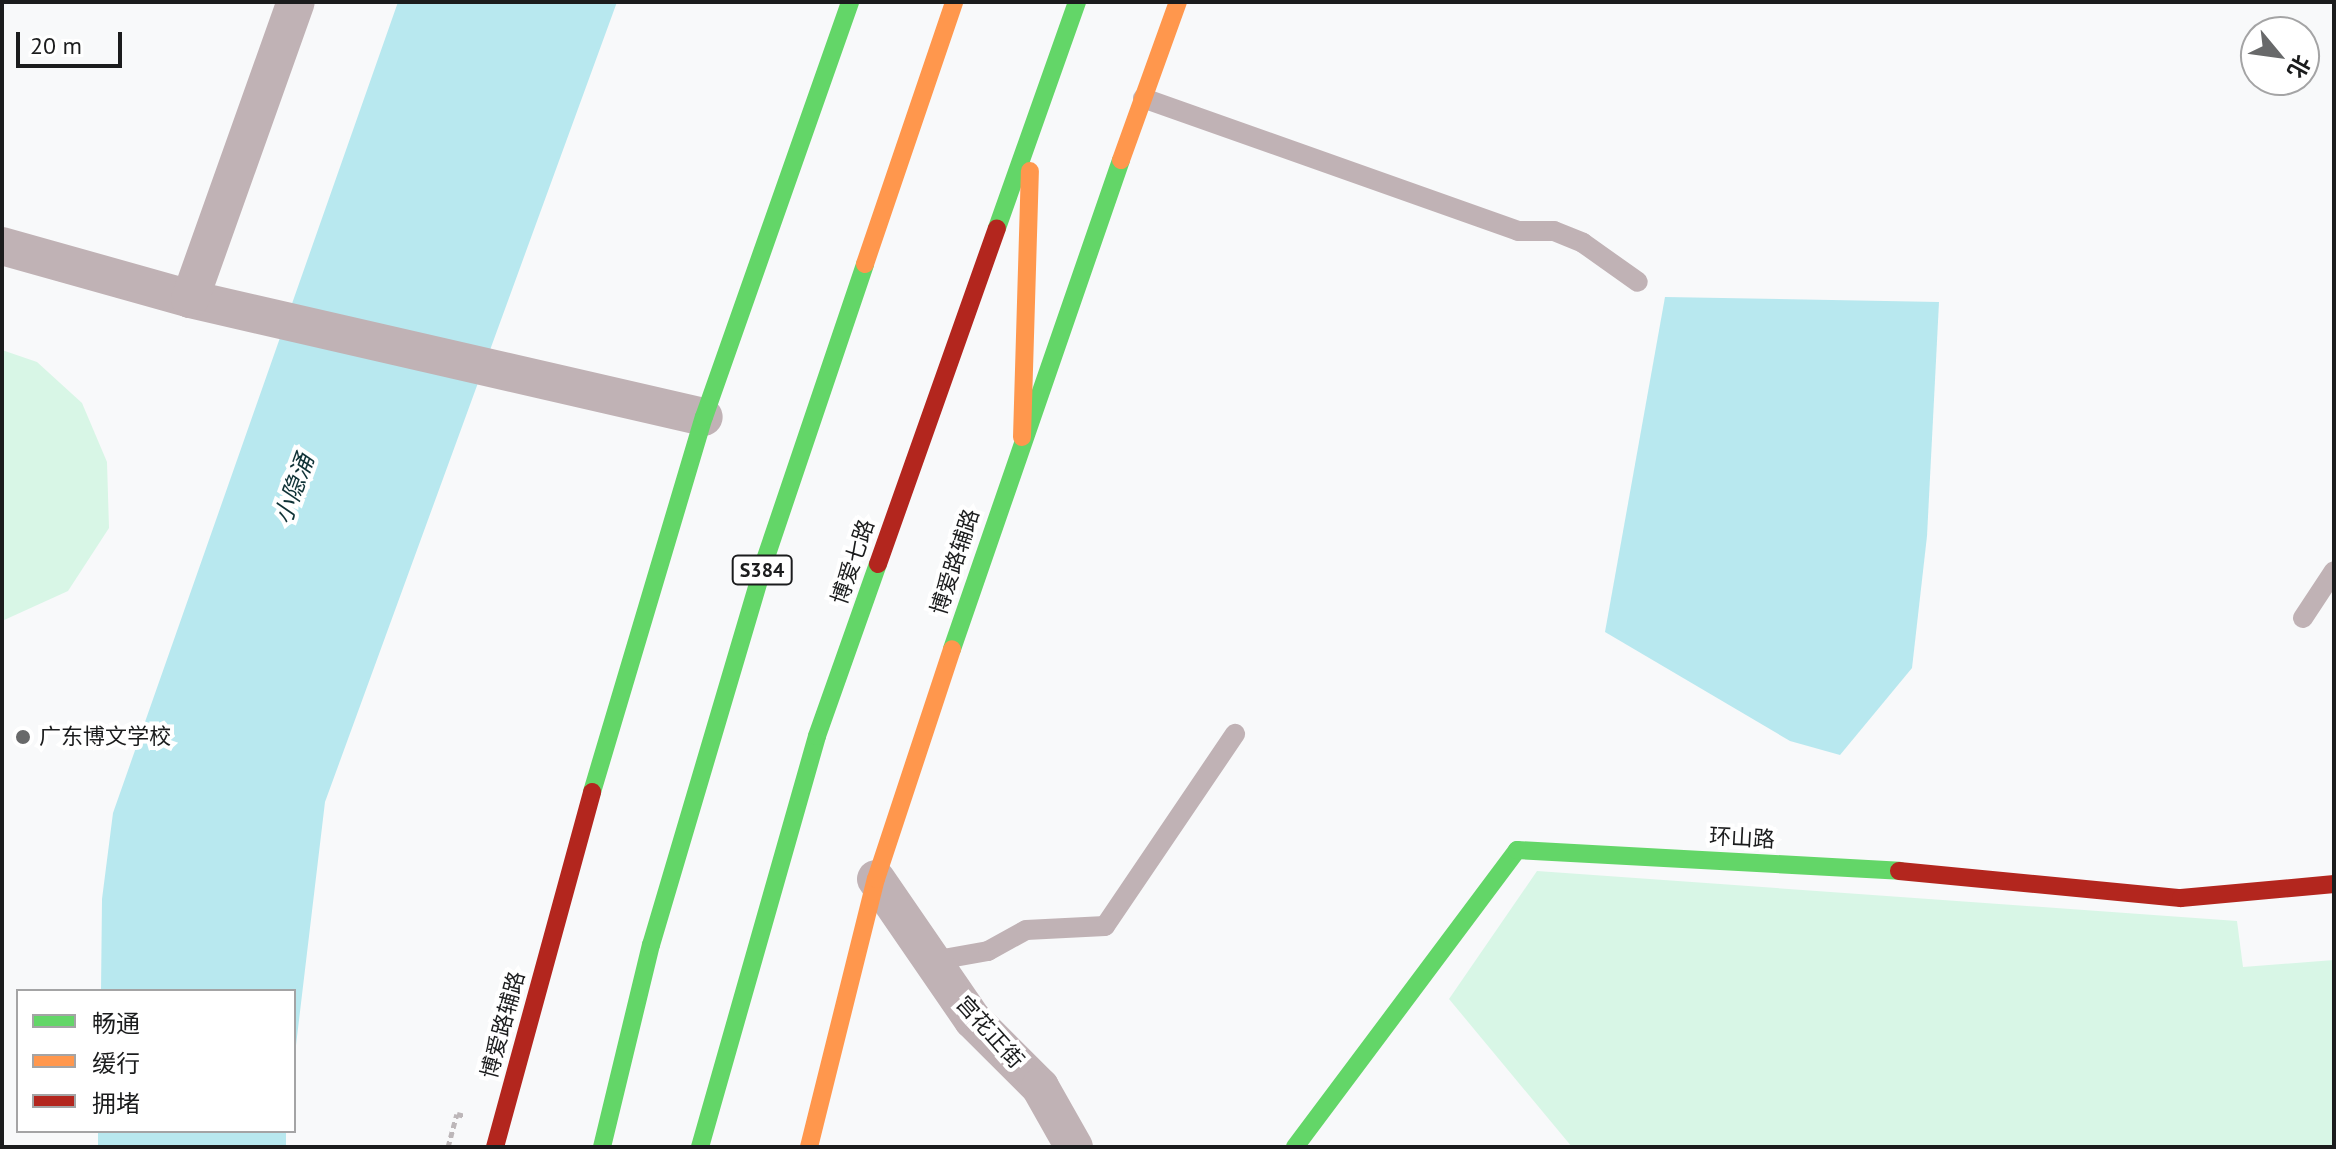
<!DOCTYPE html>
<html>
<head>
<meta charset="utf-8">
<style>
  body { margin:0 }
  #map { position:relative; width:2336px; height:1149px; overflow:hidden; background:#f8f9fa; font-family:"PT Sans","Noto Sans SC",sans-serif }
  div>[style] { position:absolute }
  .green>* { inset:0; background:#d8f6e6 }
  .water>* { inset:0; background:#b8e8ef; transform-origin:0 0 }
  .path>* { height:5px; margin-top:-2.5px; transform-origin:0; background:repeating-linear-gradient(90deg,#bdb7b9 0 6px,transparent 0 10px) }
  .lane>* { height:20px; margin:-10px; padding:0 10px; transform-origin:10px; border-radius:10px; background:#c0b2b5 }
  .street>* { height:38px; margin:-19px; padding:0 19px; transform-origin:19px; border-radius:19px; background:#c0b2b5 }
  .fast>* { height:18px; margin:-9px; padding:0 9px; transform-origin:9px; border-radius:9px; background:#63d668 }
  .slow>* { height:18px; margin:-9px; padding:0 9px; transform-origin:9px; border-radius:9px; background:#ff974d }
  .jam>* { height:18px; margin:-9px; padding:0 9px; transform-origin:9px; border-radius:9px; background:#b3261e }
  .dots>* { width:22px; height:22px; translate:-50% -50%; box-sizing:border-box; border:4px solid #fff; border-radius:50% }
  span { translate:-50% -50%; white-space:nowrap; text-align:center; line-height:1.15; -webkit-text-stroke:8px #fff; paint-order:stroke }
  .shield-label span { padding:2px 6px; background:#fff; border:2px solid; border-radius:6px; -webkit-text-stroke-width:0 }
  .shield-label { font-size:20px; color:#1b1c1d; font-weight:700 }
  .street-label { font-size:22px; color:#1b1c1d }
  .poi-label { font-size:22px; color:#1b1c1d }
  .left { translate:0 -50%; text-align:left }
  .water-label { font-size:24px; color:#0f3236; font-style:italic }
  .frame { position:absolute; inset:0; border:4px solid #1b1c1d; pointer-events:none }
  .legend { position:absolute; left:16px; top:989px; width:280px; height:144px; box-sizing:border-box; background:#fff; border:2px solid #a4a4a5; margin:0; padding:10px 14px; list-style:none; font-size:24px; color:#1b1c1d }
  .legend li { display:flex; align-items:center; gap:16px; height:40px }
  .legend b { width:40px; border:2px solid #a4a4a5 }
  .north { position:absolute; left:2240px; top:16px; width:80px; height:80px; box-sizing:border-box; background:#fff; border:2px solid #a4a4a5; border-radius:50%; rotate:119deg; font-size:22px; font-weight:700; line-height:32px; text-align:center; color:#1b1c1d }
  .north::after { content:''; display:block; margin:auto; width:28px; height:36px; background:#68696a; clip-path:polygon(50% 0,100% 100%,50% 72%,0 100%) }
  .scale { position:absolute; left:16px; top:32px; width:106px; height:36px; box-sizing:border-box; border:4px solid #1b1c1d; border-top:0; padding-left:10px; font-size:24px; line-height:28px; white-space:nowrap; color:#1b1c1d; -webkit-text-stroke:6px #fff; paint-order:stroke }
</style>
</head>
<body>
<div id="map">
  <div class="green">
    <i style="clip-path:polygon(2px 350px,37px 362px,82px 403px,107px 462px,109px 528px,68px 591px,2px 621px)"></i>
    <i style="clip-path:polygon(1537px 871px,2237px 921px,2243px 967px,2334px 960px,2334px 1147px,1572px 1147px,1449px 999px)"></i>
  </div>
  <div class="water">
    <i style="clip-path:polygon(398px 2px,617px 2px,325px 802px,294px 1062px,294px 991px,101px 991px,102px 899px,113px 813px)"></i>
    <i style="clip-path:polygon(1665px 297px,1939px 302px,1927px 536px,1912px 668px,1840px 755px,1790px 741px,1605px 632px)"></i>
    <i style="left:98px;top:1131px;width:188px;height:16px"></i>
  </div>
  <div class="path">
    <i style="left:448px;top:1147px;width:34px;rotate:-75deg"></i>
    <i style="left:457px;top:1114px;width:8px;rotate:14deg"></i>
  </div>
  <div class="lane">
    <i style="left:1143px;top:98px;width:398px;rotate:19.5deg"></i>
    <i style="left:1518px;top:231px;width:36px"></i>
    <i style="left:1554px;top:231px;width:31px;rotate:22deg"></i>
    <i style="left:1583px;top:243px;width:67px;rotate:35.3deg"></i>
    <i style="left:2303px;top:618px;width:56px;rotate:-56.6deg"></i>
    <i style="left:932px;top:961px;width:57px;rotate:-10.1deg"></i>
    <i style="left:988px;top:951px;width:43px;rotate:-28.9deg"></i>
    <i style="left:1026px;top:930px;width:79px;rotate:-2.9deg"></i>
    <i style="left:1105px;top:926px;width:232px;rotate:-55.9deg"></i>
  </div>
  <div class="street">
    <i style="left:2px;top:246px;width:195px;rotate:15.7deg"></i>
    <i style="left:190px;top:299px;width:527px;rotate:12.93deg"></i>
    <i style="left:190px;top:299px;width:315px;rotate:-70.4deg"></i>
    <i style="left:876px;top:879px;width:171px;rotate:55.5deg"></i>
    <i style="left:973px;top:1020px;width:95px;rotate:45deg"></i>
    <i style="left:1040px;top:1087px;width:69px;rotate:60.5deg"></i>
  </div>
  <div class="fast">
    <i style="left:997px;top:228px;width:240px;rotate:-70.5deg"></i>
    <i style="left:952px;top:649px;width:517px;rotate:-70.93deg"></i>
    <i style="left:592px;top:792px;width:391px;rotate:-73.4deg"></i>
    <i style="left:704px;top:417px;width:440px;rotate:-70.6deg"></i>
    <i style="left:602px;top:1147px;width:208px;rotate:-76.4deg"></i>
    <i style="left:651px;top:945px;width:402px;rotate:-73.5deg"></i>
    <i style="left:765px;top:560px;width:312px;rotate:-71.3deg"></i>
    <i style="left:700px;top:1147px;width:427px;rotate:-74.1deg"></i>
    <i style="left:817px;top:736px;width:182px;rotate:-70.5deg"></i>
    <i style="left:1295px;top:1147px;width:371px;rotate:-53.2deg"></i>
    <i style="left:1517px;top:850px;width:383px;rotate:3.1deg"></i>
  </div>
  <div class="slow">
    <i style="left:1121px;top:160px;width:168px;rotate:-70.2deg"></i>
    <i style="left:865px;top:264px;width:277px;rotate:-71.2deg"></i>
    <i style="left:1022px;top:437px;width:266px;rotate:-88.3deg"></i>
    <i style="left:809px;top:1147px;width:276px;rotate:-76deg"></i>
    <i style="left:876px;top:879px;width:242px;rotate:-71.7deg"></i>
  </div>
  <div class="jam">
    <i style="left:878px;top:564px;width:356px;rotate:-70.5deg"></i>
    <i style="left:1899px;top:871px;width:283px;rotate:5.5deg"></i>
    <i style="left:2181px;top:898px;width:154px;rotate:-5.2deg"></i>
    <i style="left:495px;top:1147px;width:368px;rotate:-74.7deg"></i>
  </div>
  <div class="dots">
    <i style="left:23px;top:737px;background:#68696a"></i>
  </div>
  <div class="shield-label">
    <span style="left:762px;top:570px">S384</span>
  </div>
  <div class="street-label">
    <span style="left:853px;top:562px;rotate:-71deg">博爱七路</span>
    <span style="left:955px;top:562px;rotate:-72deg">博爱路辅路</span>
    <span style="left:1742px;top:838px;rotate:3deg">环山路</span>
    <span style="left:503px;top:1025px;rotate:-75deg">博爱路辅路</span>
    <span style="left:990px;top:1032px;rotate:48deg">宫花正街</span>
  </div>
  <div class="poi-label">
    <span class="left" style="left:39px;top:737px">广东博文学校</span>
  </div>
  <div class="water-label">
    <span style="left:294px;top:489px;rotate:-70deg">小隐涌</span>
  </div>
  <div class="frame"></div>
  <ul class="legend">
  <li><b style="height:10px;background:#63d668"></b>畅通</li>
  <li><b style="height:10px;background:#ff974d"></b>缓行</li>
  <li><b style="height:10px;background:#b3261e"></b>拥堵</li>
  </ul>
  <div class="north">北</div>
  <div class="scale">20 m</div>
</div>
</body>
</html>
